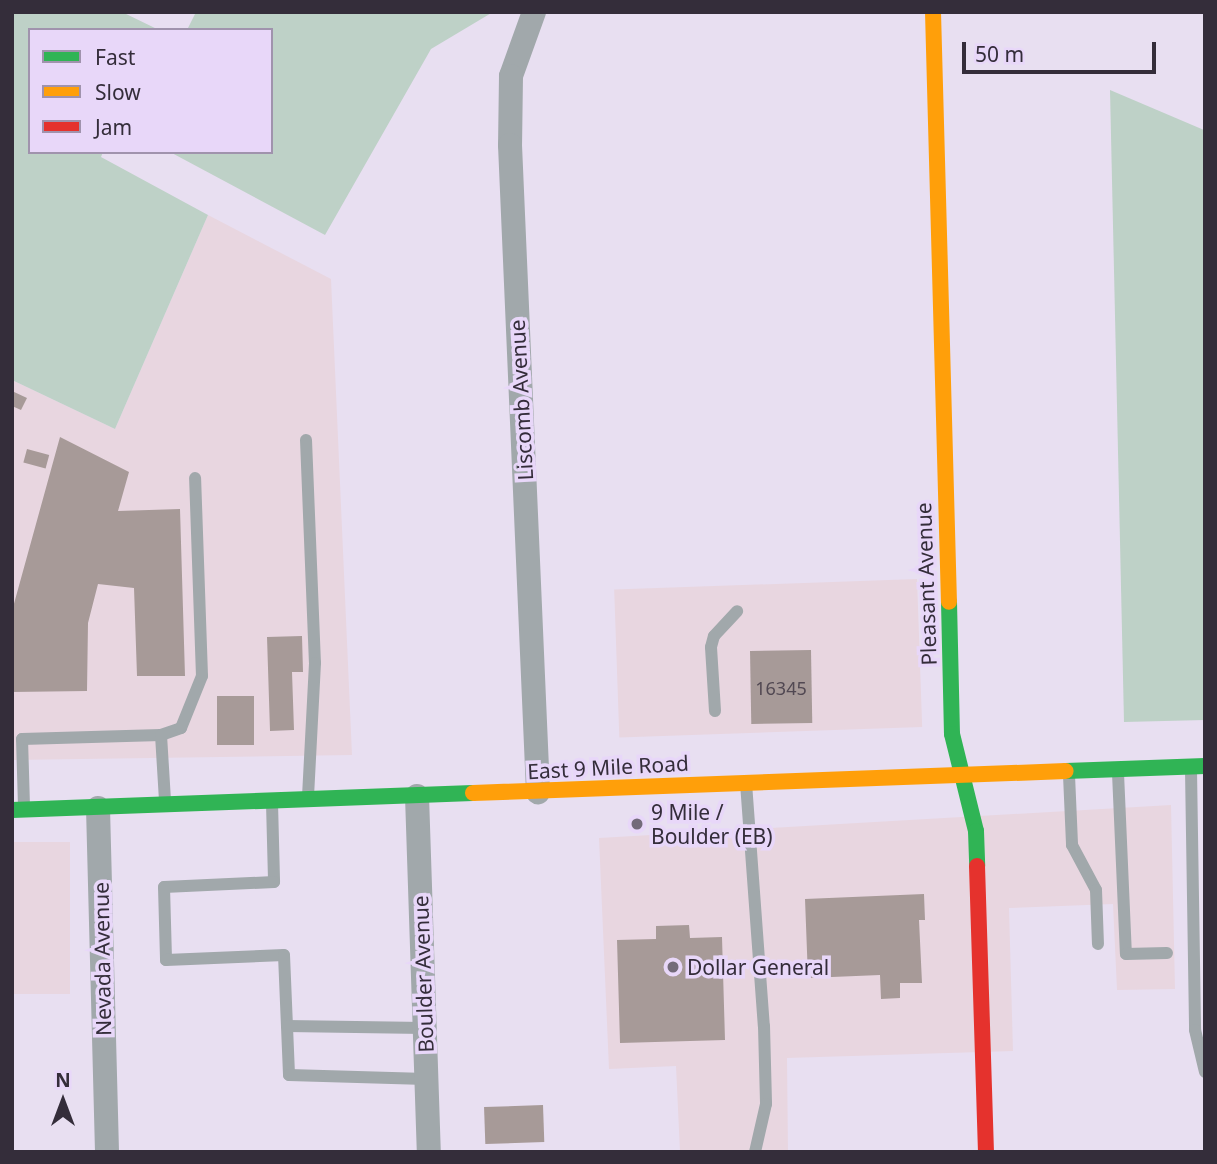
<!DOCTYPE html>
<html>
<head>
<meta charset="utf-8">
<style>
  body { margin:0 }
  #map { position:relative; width:1217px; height:1164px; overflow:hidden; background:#e8dff1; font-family:"Noto Sans",sans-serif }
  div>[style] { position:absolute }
  .commercial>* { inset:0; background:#e8d6e0; transform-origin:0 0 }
  .green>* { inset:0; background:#bed1c7 }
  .building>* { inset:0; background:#a79a98; transform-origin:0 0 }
  .lane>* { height:12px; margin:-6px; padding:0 6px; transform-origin:6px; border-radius:6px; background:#a1a8ab }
  .street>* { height:24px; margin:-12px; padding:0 12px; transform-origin:12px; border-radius:12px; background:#a1a8ab }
  .fast>* { height:16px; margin:-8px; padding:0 8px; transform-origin:8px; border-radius:8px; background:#30b455 }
  .slow>* { height:16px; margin:-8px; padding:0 8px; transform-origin:8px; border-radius:8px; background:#ff9f0a }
  .jam>* { height:16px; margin:-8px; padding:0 8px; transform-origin:8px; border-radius:8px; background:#e5322d }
  .dots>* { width:19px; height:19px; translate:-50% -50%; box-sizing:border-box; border:4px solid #e8d7f9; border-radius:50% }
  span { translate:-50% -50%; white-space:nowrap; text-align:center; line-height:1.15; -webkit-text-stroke:7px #e8d7f9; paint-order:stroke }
  .number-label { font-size:18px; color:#514852 }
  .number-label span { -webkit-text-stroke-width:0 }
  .street-label { font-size:21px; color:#342d3a }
  .poi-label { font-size:21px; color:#342d3a }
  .left { translate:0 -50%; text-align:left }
  .frame { position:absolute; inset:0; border:14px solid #342d3a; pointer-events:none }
  .legend { position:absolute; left:28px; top:28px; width:245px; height:126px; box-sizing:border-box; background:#e8d7f9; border:2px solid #a093ad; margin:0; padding:9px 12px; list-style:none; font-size:21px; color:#342d3a }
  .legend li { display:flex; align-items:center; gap:14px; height:35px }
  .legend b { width:35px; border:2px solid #a093ad }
  .north { position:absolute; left:28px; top:1066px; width:70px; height:70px; -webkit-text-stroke:5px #e8d7f9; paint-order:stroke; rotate:0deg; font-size:19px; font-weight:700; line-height:28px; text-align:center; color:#342d3a }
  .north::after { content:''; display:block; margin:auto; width:24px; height:32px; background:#342d3a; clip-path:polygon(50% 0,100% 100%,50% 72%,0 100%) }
  .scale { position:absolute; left:962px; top:42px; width:194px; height:32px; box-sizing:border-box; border:4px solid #342d3a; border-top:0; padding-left:9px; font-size:21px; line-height:24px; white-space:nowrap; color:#342d3a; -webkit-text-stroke:5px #e8d7f9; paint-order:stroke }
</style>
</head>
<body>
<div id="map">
  <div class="commercial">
    <i style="clip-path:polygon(208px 215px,331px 279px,352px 755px,12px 760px,12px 380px,115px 429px)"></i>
    <i style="left:917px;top:579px;width:148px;height:303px;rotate:88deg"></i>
    <i style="clip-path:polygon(1171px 805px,1175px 989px,1117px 990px,1113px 904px,1009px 908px,1013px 1051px,787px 1058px,788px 1152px,680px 1152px,676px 1066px,609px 1069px,599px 838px)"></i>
    <i style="left:70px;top:842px;width:152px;height:58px;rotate:90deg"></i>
  </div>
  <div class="green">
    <i style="clip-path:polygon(12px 12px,122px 12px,159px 30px,30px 30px,30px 152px,103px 152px,101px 157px,208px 215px,115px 429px,12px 380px)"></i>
    <i style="clip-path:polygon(196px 12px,493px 12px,431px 49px,325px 235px,170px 152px,271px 152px,271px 30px,187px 30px)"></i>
    <i style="clip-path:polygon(1110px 90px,1204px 130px,1205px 720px,1124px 722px)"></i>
  </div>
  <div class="building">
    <i style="clip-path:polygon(12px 391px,27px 398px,21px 410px,12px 406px)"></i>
    <i style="clip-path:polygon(60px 437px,129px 472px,118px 511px,180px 509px,185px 676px,137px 676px,134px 588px,98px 584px,88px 623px,87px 691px,12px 692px,12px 611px)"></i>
    <i style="left:27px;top:449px;width:23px;height:14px;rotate:15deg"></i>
    <i style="clip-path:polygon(302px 636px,303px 672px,292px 672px,294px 730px,270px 731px,267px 637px)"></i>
    <i style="left:811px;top:650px;width:73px;height:61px;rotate:89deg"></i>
    <i style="left:217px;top:696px;width:37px;height:49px"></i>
    <i style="clip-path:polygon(924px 894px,925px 920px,919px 920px,922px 983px,900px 983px,900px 998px,881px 999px,880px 975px,808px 978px,805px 899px)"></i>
    <i style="clip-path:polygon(689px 925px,690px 938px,722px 937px,725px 1040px,620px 1043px,617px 940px,656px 939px,656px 926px)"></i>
    <i style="left:543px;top:1105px;width:37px;height:59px;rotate:88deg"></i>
  </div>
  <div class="lane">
    <i style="left:306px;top:440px;width:223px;rotate:87.7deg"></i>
    <i style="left:315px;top:663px;width:133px;rotate:93deg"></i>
    <i style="left:715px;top:711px;width:64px;rotate:-93.6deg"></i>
    <i style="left:711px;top:647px;width:11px;rotate:-75deg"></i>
    <i style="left:714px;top:636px;width:34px;rotate:-47deg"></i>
    <i style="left:161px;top:735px;width:66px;rotate:86.5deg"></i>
    <i style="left:1191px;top:770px;width:260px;rotate:89.1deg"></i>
    <i style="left:1195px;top:1030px;width:43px;rotate:76.6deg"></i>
    <i style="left:1118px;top:773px;width:181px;rotate:87.5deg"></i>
    <i style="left:1126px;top:954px;width:41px;rotate:-1.4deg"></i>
    <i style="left:1069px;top:775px;width:70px;rotate:87.5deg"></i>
    <i style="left:1072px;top:845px;width:51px;rotate:61.9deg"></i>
    <i style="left:1096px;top:890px;width:54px;rotate:87.9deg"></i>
    <i style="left:746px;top:783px;width:244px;rotate:85.8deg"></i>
    <i style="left:764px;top:1026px;width:78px;rotate:88.5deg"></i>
    <i style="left:766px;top:1104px;width:49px;rotate:102.9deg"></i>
    <i style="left:272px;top:803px;width:79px;rotate:88.5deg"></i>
    <i style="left:274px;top:882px;width:110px;rotate:177.4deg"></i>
    <i style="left:164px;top:887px;width:73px;rotate:88.4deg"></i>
    <i style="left:166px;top:960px;width:118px;rotate:-2.4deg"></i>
    <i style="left:284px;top:955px;width:120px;rotate:87.6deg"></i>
    <i style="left:289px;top:1075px;width:137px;rotate:1.7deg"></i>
    <i style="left:24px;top:806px;width:67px;rotate:-91.7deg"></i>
    <i style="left:22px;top:739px;width:139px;rotate:-1.6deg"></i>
    <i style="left:161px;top:735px;width:21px;rotate:-19deg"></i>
    <i style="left:181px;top:728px;width:56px;rotate:-68deg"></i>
    <i style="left:202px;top:676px;width:198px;rotate:-92deg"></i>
    <i style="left:287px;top:1026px;width:137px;rotate:0.8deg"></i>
  </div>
  <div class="street">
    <i style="left:534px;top:12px;width:68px;rotate:109.8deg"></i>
    <i style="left:511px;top:76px;width:69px;rotate:90.8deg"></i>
    <i style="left:510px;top:145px;width:648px;rotate:87.52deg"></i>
    <i style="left:417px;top:796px;width:356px;rotate:88.1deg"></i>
    <i style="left:98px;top:808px;width:344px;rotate:88.5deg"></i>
  </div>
  <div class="fast">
    <i style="left:949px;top:602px;width:132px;rotate:88.7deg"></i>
    <i style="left:952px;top:734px;width:100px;rotate:76.1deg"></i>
    <i style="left:976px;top:831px;width:35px;rotate:88deg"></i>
    <i style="left:1066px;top:771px;width:139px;rotate:-2.1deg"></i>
    <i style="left:12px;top:810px;width:461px;rotate:-2.1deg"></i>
  </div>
  <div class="slow">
    <i style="left:933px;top:12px;width:590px;rotate:88.45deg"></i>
    <i style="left:473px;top:793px;width:593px;rotate:-2.12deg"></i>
  </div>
  <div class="jam">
    <i style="left:977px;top:866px;width:286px;rotate:88.2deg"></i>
  </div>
  <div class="dots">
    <i style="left:637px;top:824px;background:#736b7a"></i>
    <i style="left:673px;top:967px;background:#736b7a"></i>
  </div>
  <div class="number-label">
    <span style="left:781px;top:688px">16345</span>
  </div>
  <div class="street-label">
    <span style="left:521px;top:400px;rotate:-93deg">Liscomb Avenue</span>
    <span style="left:926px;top:584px;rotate:-92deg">Pleasant Avenue</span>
    <span style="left:608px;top:767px;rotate:-3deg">East 9 Mile Road</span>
    <span style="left:102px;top:959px;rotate:-91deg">Nevada Avenue</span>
    <span style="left:423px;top:974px;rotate:-92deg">Boulder Avenue</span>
  </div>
  <div class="poi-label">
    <span class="left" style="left:651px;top:824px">9 Mile /<br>Boulder (EB)</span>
    <span class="left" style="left:687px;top:967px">Dollar General</span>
  </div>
  <div class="frame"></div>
  <ul class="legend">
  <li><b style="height:9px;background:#30b455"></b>Fast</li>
  <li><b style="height:9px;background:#ff9f0a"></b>Slow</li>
  <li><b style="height:9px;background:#e5322d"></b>Jam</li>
  </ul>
  <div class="north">N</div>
  <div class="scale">50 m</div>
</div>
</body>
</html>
